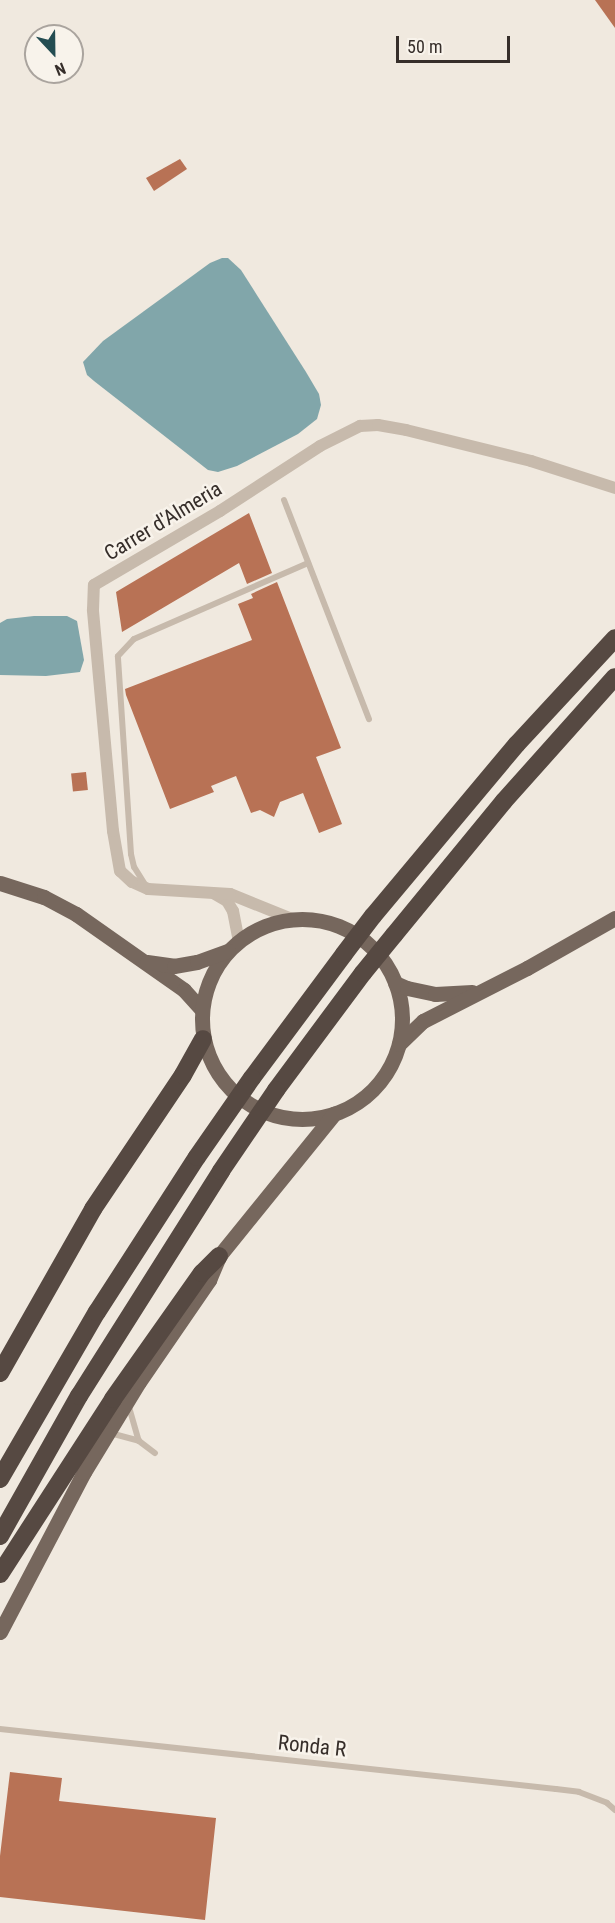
<!DOCTYPE html>
<html>
<head>
<meta charset="utf-8">
<style>
  body { margin:0 }
  #map { position:relative; width:615px; height:1923px; overflow:hidden; background:#f0e9df; font-family:"Roboto Condensed",sans-serif }
  div>[style] { position:absolute }
  .water>* { inset:0; background:#81a6aa }
  .building>* { inset:0; background:#b87255; transform-origin:0 0 }
  .lane>* { height:6px; margin:-3px; padding:0 3px; transform-origin:3px; border-radius:3px; background:#c7baac }
  .street>* { height:12px; margin:-6px; padding:0 6px; transform-origin:6px; border-radius:6px; background:#c7baac }
  .primary>* { height:15px; margin:-7.5px; padding:0 7.5px; transform-origin:7.5px; border-radius:7.5px; background:#76675d }
  .primary>.ring { margin:-7.5px; padding:0; box-sizing:content-box; background:none; border:15px solid #76675d; border-radius:50% }
  .highway>* { height:18px; margin:-9px; padding:0 9px; transform-origin:9px; border-radius:9px; background:#564942 }
  .highway-bridge>* { height:18px; margin:-9px; padding:0 9px; transform-origin:9px; border-radius:9px; background:#564942 }
  span { translate:-50% -50%; white-space:nowrap; text-align:center; line-height:1.15; -webkit-text-stroke:5px #f8f3eb; paint-order:stroke }
  .street-label { font-size:21px; color:#362e2a }
  .north { position:absolute; left:24px; top:24px; width:60px; height:60px; box-sizing:border-box; background:#f8f3eb; border:2px solid #aaa49e; border-radius:50%; rotate:158deg; font-size:16px; font-weight:700; line-height:24px; text-align:center; color:#362e2a }
  .north::after { content:''; display:block; margin:auto; width:21px; height:27px; background:#244d52; clip-path:polygon(50% 0,100% 100%,50% 72%,0 100%) }
  .scale { position:absolute; left:396px; top:36px; width:114px; height:27px; box-sizing:border-box; border:3px solid #362e2a; border-top:0; padding-left:8px; font-size:18px; line-height:21px; white-space:nowrap; color:#362e2a; -webkit-text-stroke:4px #f8f3eb; paint-order:stroke }
</style>
</head>
<body>
<div id="map">
  <div class="water">
    <i style="clip-path:polygon(222px 258px,228px 258px,241px 270px,306px 372px,319px 394px,321px 405px,317px 419px,298px 434px,237px 466px,218px 472px,208px 470px,94px 381px,87px 375px,83px 362px,103px 341px,210px 263px)"></i>
    <i style="clip-path:polygon(34px 616px,67px 616px,77px 621px,84px 660px,80px 672px,46px 676px,0 675px,0 623px,7px 619px)"></i>
  </div>
  <div class="building">
    <i style="clip-path:polygon(595px 0,615px 0,615px 28px)"></i>
    <i style="clip-path:polygon(180px 159px,187px 169px,154px 191px,146px 178px)"></i>
    <i style="clip-path:polygon(249px 513px,272px 573px,247px 584px,239px 563px,122px 632px,116px 592px)"></i>
    <i style="clip-path:polygon(277px 582px,341px 748px,316px 757px,342px 824px,319px 833px,303px 793px,280px 802px,274px 817px,260px 810px,251px 813px,236px 776px,211px 786px,214px 792px,170px 809px,126px 695px,125px 689px,252px 640px,238px 604px,253px 598px,251px 594px)"></i>
    <i style="left:86px;top:772px;width:18px;height:15px;rotate:84deg"></i>
    <i style="clip-path:polygon(10px 1772px,62px 1778px,59px 1801px,216px 1818px,205px 1920px,0 1897px,0 1856px)"></i>
  </div>
  <div class="lane">
    <i style="left:284px;top:500px;width:235px;rotate:68.8deg"></i>
    <i style="left:146px;top:886px;width:22px;rotate:-122deg"></i>
    <i style="left:134px;top:867px;width:13px;rotate:-103deg"></i>
    <i style="left:131px;top:854px;width:198px;rotate:-93.8deg"></i>
    <i style="left:118px;top:656px;width:23px;rotate:-47deg"></i>
    <i style="left:134px;top:639px;width:190px;rotate:-23.6deg"></i>
    <i style="left:129px;top:1407px;width:35px;rotate:74deg"></i>
    <i style="left:110px;top:1433px;width:30px;rotate:15deg"></i>
    <i style="left:139px;top:1441px;width:20px;rotate:37deg"></i>
    <i style="left:0;top:1729px;width:559px;rotate:6.16deg"></i>
    <i style="left:556px;top:1789px;width:23px;rotate:7deg"></i>
    <i style="left:579px;top:1792px;width:30px;rotate:21deg"></i>
    <i style="left:607px;top:1803px;width:11px;rotate:41deg"></i>
  </div>
  <div class="street">
    <i style="left:215px;top:894px;width:14px;rotate:30deg"></i>
    <i style="left:227px;top:901px;width:12px;rotate:59deg"></i>
    <i style="left:233px;top:911px;width:31px;rotate:79deg"></i>
    <i style="left:292px;top:919px;width:67px;rotate:-158deg"></i>
    <i style="left:230px;top:894px;width:82px;rotate:-176.5deg"></i>
    <i style="left:148px;top:889px;width:17px;rotate:-156deg"></i>
    <i style="left:132px;top:882px;width:16px;rotate:-137deg"></i>
    <i style="left:120px;top:871px;width:41px;rotate:-99.9deg"></i>
    <i style="left:113px;top:831px;width:222px;rotate:-95.2deg"></i>
    <i style="left:93px;top:610px;width:25px;rotate:-88deg"></i>
    <i style="left:94px;top:585px;width:146px;rotate:-30.4deg"></i>
    <i style="left:220px;top:511px;width:119px;rotate:-33deg"></i>
    <i style="left:320px;top:446px;width:45px;rotate:-26.6deg"></i>
    <i style="left:360px;top:426px;width:18px;rotate:-3deg"></i>
    <i style="left:378px;top:425px;width:28px;rotate:10deg"></i>
    <i style="left:406px;top:430px;width:129px;rotate:13.9deg"></i>
    <i style="left:531px;top:461px;width:88px;rotate:17.8deg"></i>
  </div>
  <div class="primary">
    <i style="left:0;top:883px;width:46px;rotate:17.7deg"></i>
    <i style="left:44px;top:897px;width:36px;rotate:28deg"></i>
    <i style="left:76px;top:914px;width:132px;rotate:35.1deg"></i>
    <i style="left:184px;top:990px;width:27px;rotate:48deg"></i>
    <i class="ring" style="left:202px;top:919px;width:185px;height:185px"></i>
    <i style="left:147px;top:962px;width:27px;rotate:8deg"></i>
    <i style="left:174px;top:966px;width:23px;rotate:-10deg"></i>
    <i style="left:197px;top:962px;width:33px;rotate:-20deg"></i>
    <i style="left:395px;top:983px;width:13px;rotate:23deg"></i>
    <i style="left:407px;top:988px;width:29px;rotate:12deg"></i>
    <i style="left:435px;top:994px;width:37px;rotate:-3deg"></i>
    <i style="left:399px;top:1044px;width:33px;rotate:-44deg"></i>
    <i style="left:423px;top:1021px;width:117px;rotate:-27deg"></i>
    <i style="left:527px;top:968px;width:101px;rotate:-29.6deg"></i>
    <i style="left:0;top:1632px;width:181px;rotate:-62.3deg"></i>
    <i style="left:84px;top:1472px;width:105px;rotate:-58.6deg"></i>
    <i style="left:139px;top:1382px;width:124px;rotate:-55.5deg"></i>
    <i style="left:209px;top:1280px;width:26px;rotate:-67deg"></i>
    <i style="left:219px;top:1256px;width:183px;rotate:-51deg"></i>
  </div>
  <div class="highway">
    <i style="left:373px;top:916px;width:224px;rotate:-50.1deg"></i>
    <i style="left:517px;top:744px;width:144px;rotate:-47.2deg"></i>
    <i style="left:394px;top:935px;width:173px;rotate:-50.6deg"></i>
    <i style="left:504px;top:801px;width:166px;rotate:-48.2deg"></i>
    <i style="left:252px;top:1078px;width:154px;rotate:-53.4deg"></i>
    <i style="left:276px;top:1090px;width:146px;rotate:-53.4deg"></i>
    <i style="left:0;top:1373px;width:189px;rotate:-60.4deg"></i>
    <i style="left:93px;top:1209px;width:161px;rotate:-56.1deg"></i>
    <i style="left:183px;top:1075px;width:41px;rotate:-60.9deg"></i>
    <i style="left:0;top:1479px;width:193px;rotate:-59.9deg"></i>
    <i style="left:97px;top:1312px;width:184px;rotate:-57.2deg"></i>
    <i style="left:0;top:1536px;width:161px;rotate:-60.6deg"></i>
    <i style="left:79px;top:1396px;width:266px;rotate:-57.7deg"></i>
    <i style="left:0;top:1574px;width:208px;rotate:-57.1deg"></i>
    <i style="left:113px;top:1399px;width:154px;rotate:-54.8deg"></i>
    <i style="left:202px;top:1273px;width:24px;rotate:-45deg"></i>
  </div>
  <div class="highway-bridge">
    <i style="left:344px;top:954px;width:48px;rotate:-52.7deg"></i>
    <i style="left:363px;top:973px;width:49px;rotate:-50.8deg"></i>
    <i style="left:197px;top:1157px;width:96px;rotate:-55.2deg"></i>
    <i style="left:221px;top:1171px;width:98px;rotate:-55.8deg"></i>
  </div>
  <div class="street-label">
    <span style="left:163px;top:521px;rotate:-31deg">Carrer d'Almeria</span>
    <span style="left:312px;top:1746px;rotate:6deg">Ronda R</span>
  </div>
  <div class="north">N</div>
  <div class="scale">50 m</div>
</div>
</body>
</html>
